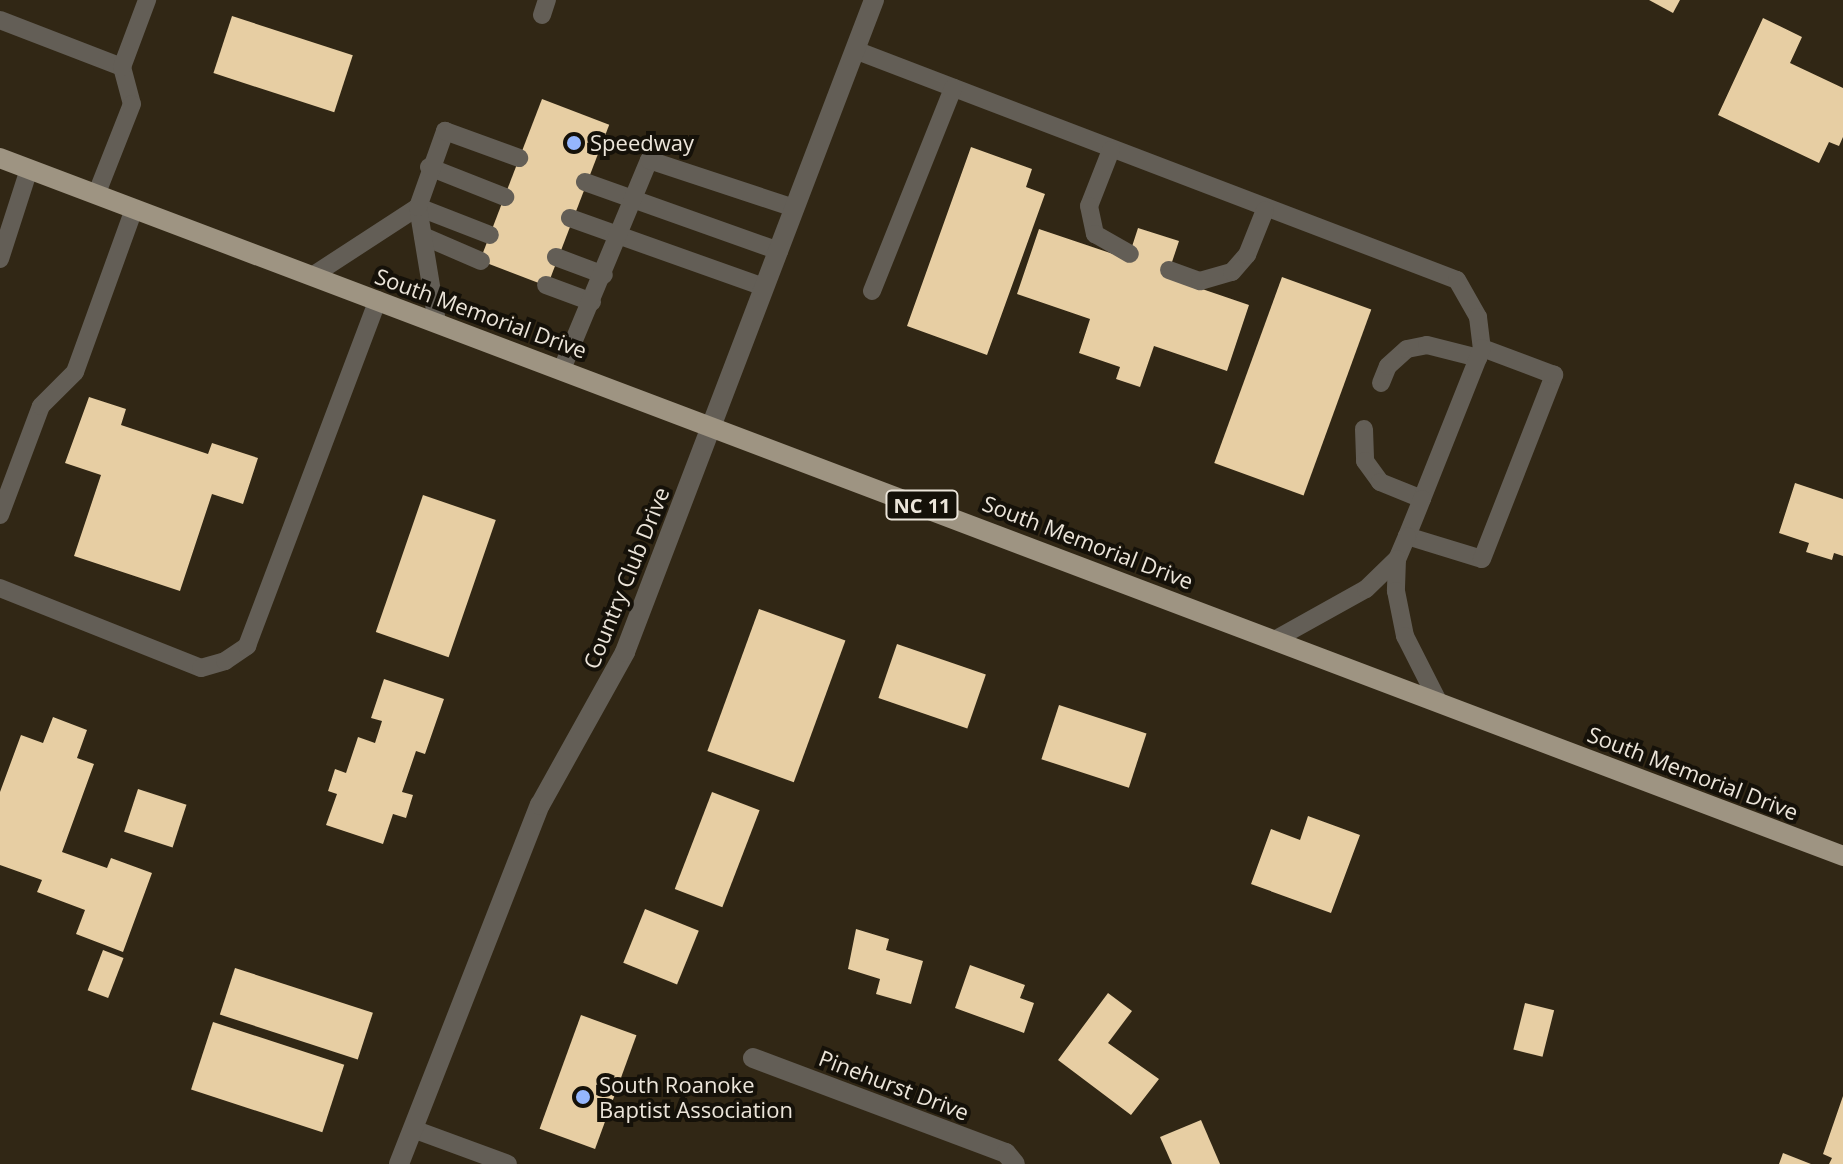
<!DOCTYPE html>
<html>
<head>
<meta charset="utf-8">
<style>
  body { margin:0 }
  #map { position:relative; width:1843px; height:1164px; overflow:hidden; background:#312715; font-family:"Open Sans",sans-serif }
  div>[style] { position:absolute }
  .building>* { inset:0; background:#e7cea3; transform-origin:0 0 }
  .service>* { height:18px; margin:-9px; padding:0 9px; transform-origin:9px; border-radius:9px; background:#635e56 }
  .minor>* { height:20px; margin:-10px; padding:0 10px; transform-origin:10px; border-radius:10px; background:#635e56 }
  .primary>* { height:20px; margin:-10px; padding:0 10px; transform-origin:10px; border-radius:10px; background:#9e9482 }
  .dots>* { width:22px; height:22px; translate:-50% -50%; box-sizing:border-box; border:4px solid #151109; border-radius:50% }
  span { translate:-50% -50%; white-space:nowrap; text-align:center; line-height:1.15; -webkit-text-stroke:8px #151109; paint-order:stroke }
  .shield-label span { padding:2px 6px; background:#151109; border:2px solid; border-radius:6px; -webkit-text-stroke-width:0 }
  .shield-label { font-size:20px; color:#ece5da; font-weight:700 }
  .poi-label { font-size:22px; color:#ece5da }
  .left { translate:0 -50%; text-align:left }
  .street-label { font-size:22px; color:#ece5da }
</style>
</head>
<body>
<div id="map">
  <div class="building">
    <i style="clip-path:polygon(1649px 0,1680px 0,1673px 13px)"></i>
    <i style="left:232px;top:16px;width:127px;height:60px;rotate:18deg"></i>
    <i style="clip-path:polygon(1763px 18px,1802px 37px,1790px 63px,1843px 88px,1843px 137px,1839px 146px,1829px 142px,1819px 163px,1718px 115px)"></i>
    <i style="left:542px;top:99px;width:72px;height:173px;rotate:21deg"></i>
    <i style="clip-path:polygon(971px 147px,1032px 169px,1026px 187px,1045px 194px,987px 355px,907px 326px)"></i>
    <i style="clip-path:polygon(1138px 228px,1179px 241px,1167px 277px,1249px 305px,1227px 371px,1154px 346px,1140px 387px,1116px 379px,1120px 367px,1079px 353px,1090px 319px,1017px 294px,1039px 229px,1128px 259px)"></i>
    <i style="left:1282px;top:277px;width:95px;height:198px;rotate:20deg"></i>
    <i style="clip-path:polygon(89px 397px,126px 409px,121px 425px,208px 454px,212px 443px,258px 458px,243px 504px,212px 494px,180px 591px,74px 556px,101px 475px,65px 463px)"></i>
    <i style="clip-path:polygon(1795px 483px,1843px 499px,1843px 556px,1834px 553px,1832px 560px,1806px 552px,1809px 543px,1779px 533px)"></i>
    <i style="left:423px;top:495px;width:77px;height:145px;rotate:19deg"></i>
    <i style="left:759px;top:609px;width:92px;height:151px;rotate:20deg"></i>
    <i style="left:897px;top:644px;width:94px;height:57px;rotate:19deg"></i>
    <i style="clip-path:polygon(384px 679px,444px 699px,425px 754px,416px 751px,402px 792px,413px 795px,406px 818px,393px 814px,383px 844px,326px 825px,337px 794px,328px 791px,335px 769px,346px 773px,358px 737px,375px 743px,382px 721px,371px 718px)"></i>
    <i style="left:1059px;top:705px;width:92px;height:57px;rotate:18deg"></i>
    <i style="clip-path:polygon(53px 717px,87px 730px,77px 758px,94px 764px,62px 852px,107px 868px,111px 858px,152px 873px,123px 952px,76px 934px,85px 910px,37px 892px,42px 880px,0 865px,0 792px,21px 735px,43px 743px)"></i>
    <i style="left:138px;top:789px;width:51px;height:45px;rotate:18deg"></i>
    <i style="left:712px;top:792px;width:51px;height:104px;rotate:21deg"></i>
    <i style="clip-path:polygon(1308px 816px,1360px 835px,1331px 913px,1251px 884px,1271px 829px,1300px 840px)"></i>
    <i style="left:645px;top:909px;width:58px;height:58px;rotate:22deg"></i>
    <i style="clip-path:polygon(856px 929px,889px 939px,886px 950px,923px 961px,911px 1004px,876px 994px,880px 979px,848px 969px)"></i>
    <i style="left:103px;top:950px;width:22px;height:43px;rotate:21deg"></i>
    <i style="clip-path:polygon(970px 965px,1025px 985px,1020px 998px,1034px 1003px,1024px 1033px,955px 1008px)"></i>
    <i style="left:235px;top:968px;width:145px;height:49px;rotate:18deg"></i>
    <i style="clip-path:polygon(1108px 993px,1132px 1011px,1108px 1043px,1159px 1079px,1131px 1115px,1058px 1060px)"></i>
    <i style="left:1525px;top:1003px;width:30px;height:48px;rotate:14deg"></i>
    <i style="left:581px;top:1015px;width:59px;height:121px;rotate:20deg"></i>
    <i style="left:213px;top:1022px;width:138px;height:71px;rotate:18deg"></i>
    <i style="clip-path:polygon(1843px 1096px,1843px 1164px,1829px 1164px,1832px 1158px,1823px 1154px)"></i>
    <i style="clip-path:polygon(1201px 1120px,1220px 1164px,1172px 1164px,1160px 1137px)"></i>
    <i style="clip-path:polygon(1783px 1153px,1811px 1164px,1779px 1164px)"></i>
  </div>
  <div class="service">
    <i style="left:542px;top:15px;width:16px;rotate:-72deg"></i>
    <i style="left:0;top:20px;width:131px;rotate:21.1deg"></i>
    <i style="left:122px;top:67px;width:38px;rotate:75deg"></i>
    <i style="left:132px;top:104px;width:96px;rotate:111.5deg"></i>
    <i style="left:855px;top:50px;width:644px;rotate:20.91deg"></i>
    <i style="left:1457px;top:280px;width:43px;rotate:60.4deg"></i>
    <i style="left:1478px;top:317px;width:31px;rotate:83deg"></i>
    <i style="left:122px;top:67px;width:72px;rotate:-69.5deg"></i>
    <i style="left:1111px;top:150px;width:60px;rotate:111.4deg"></i>
    <i style="left:1089px;top:206px;width:29px;rotate:78deg"></i>
    <i style="left:1095px;top:234px;width:40px;rotate:29.7deg"></i>
    <i style="left:429px;top:167px;width:82px;rotate:21.5deg"></i>
    <i style="left:585px;top:182px;width:206px;rotate:19.6deg"></i>
    <i style="left:570px;top:218px;width:206px;rotate:19.6deg"></i>
    <i style="left:423px;top:236px;width:63px;rotate:23.3deg"></i>
    <i style="left:556px;top:257px;width:51px;rotate:20.6deg"></i>
    <i style="left:0;top:259px;width:95px;rotate:-72.1deg"></i>
    <i style="left:1169px;top:270px;width:33px;rotate:20deg"></i>
    <i style="left:1200px;top:281px;width:33px;rotate:-16deg"></i>
    <i style="left:1232px;top:272px;width:23px;rotate:-49deg"></i>
    <i style="left:1247px;top:255px;width:48px;rotate:-68.2deg"></i>
    <i style="left:312px;top:276px;width:126px;rotate:-33.1deg"></i>
    <i style="left:418px;top:207px;width:77px;rotate:21.3deg"></i>
    <i style="left:546px;top:285px;width:49px;rotate:20.3deg"></i>
    <i style="left:872px;top:291px;width:219px;rotate:-68.2deg"></i>
    <i style="left:437px;top:322px;width:117px;rotate:-99.4deg"></i>
    <i style="left:418px;top:207px;width:81px;rotate:-70.4deg"></i>
    <i style="left:445px;top:131px;width:79px;rotate:20deg"></i>
    <i style="left:562px;top:369px;width:226px;rotate:-67.4deg"></i>
    <i style="left:649px;top:160px;width:153px;rotate:18.3deg"></i>
    <i style="left:1381px;top:383px;width:18px;rotate:-68deg"></i>
    <i style="left:1388px;top:366px;width:25px;rotate:-42deg"></i>
    <i style="left:1407px;top:349px;width:20px;rotate:-11deg"></i>
    <i style="left:1427px;top:345px;width:53px;rotate:14.3deg"></i>
    <i style="left:1364px;top:429px;width:32px;rotate:88deg"></i>
    <i style="left:1365px;top:461px;width:26px;rotate:54deg"></i>
    <i style="left:1380px;top:482px;width:45px;rotate:22deg"></i>
    <i style="left:0;top:515px;width:116px;rotate:-69.4deg"></i>
    <i style="left:41px;top:406px;width:48px;rotate:-45deg"></i>
    <i style="left:75px;top:372px;width:173px;rotate:-70.1deg"></i>
    <i style="left:1407px;top:536px;width:78px;rotate:17deg"></i>
    <i style="left:1482px;top:559px;width:198px;rotate:-68.6deg"></i>
    <i style="left:1554px;top:375px;width:77px;rotate:-159.4deg"></i>
    <i style="left:1482px;top:348px;width:162px;rotate:111.7deg"></i>
    <i style="left:1422px;top:499px;width:40px;rotate:112deg"></i>
    <i style="left:1407px;top:536px;width:25px;rotate:113deg"></i>
    <i style="left:1397px;top:559px;width:32px;rotate:92deg"></i>
    <i style="left:1396px;top:591px;width:46px;rotate:78.7deg"></i>
    <i style="left:1405px;top:636px;width:73px;rotate:63.1deg"></i>
    <i style="left:0;top:588px;width:216px;rotate:21.7deg"></i>
    <i style="left:201px;top:668px;width:25px;rotate:-16deg"></i>
    <i style="left:225px;top:661px;width:27px;rotate:-34deg"></i>
    <i style="left:247px;top:646px;width:370px;rotate:-69.3deg"></i>
    <i style="left:1276px;top:639px;width:103px;rotate:-29.1deg"></i>
    <i style="left:1366px;top:589px;width:43px;rotate:-44.1deg"></i>
    <i style="left:413px;top:1129px;width:101px;rotate:20.2deg"></i>
  </div>
  <div class="minor">
    <i style="left:753px;top:1058px;width:270px;rotate:20.6deg"></i>
    <i style="left:1006px;top:1153px;width:14px;rotate:51deg"></i>
    <i style="left:399px;top:1164px;width:386px;rotate:-68.6deg"></i>
    <i style="left:540px;top:805px;width:175px;rotate:-60.9deg"></i>
    <i style="left:625px;top:652px;width:698px;rotate:-69.1deg"></i>
  </div>
  <div class="primary">
    <i style="left:0;top:158px;width:1971px;rotate:20.74deg"></i>
  </div>
  <div class="dots">
    <i style="left:574px;top:143px;background:#95b6fd"></i>
    <i style="left:583px;top:1097px;background:#95b6fd"></i>
  </div>
  <div class="shield-label">
    <span style="left:922px;top:505px">NC 11</span>
  </div>
  <div class="poi-label">
    <span class="left" style="left:590px;top:143px">Speedway</span>
    <span class="left" style="left:599px;top:1097px">South Roanoke<br>Baptist Association</span>
  </div>
  <div class="street-label">
    <span style="left:481px;top:313px;rotate:20deg">South Memorial Drive</span>
    <span style="left:1088px;top:542px;rotate:21deg">South Memorial Drive</span>
    <span style="left:626px;top:578px;rotate:-68deg">Country Club Drive</span>
    <span style="left:1693px;top:773px;rotate:21deg">South Memorial Drive</span>
    <span style="left:894px;top:1085px;rotate:21deg">Pinehurst Drive</span>
  </div>
</div>
</body>
</html>
